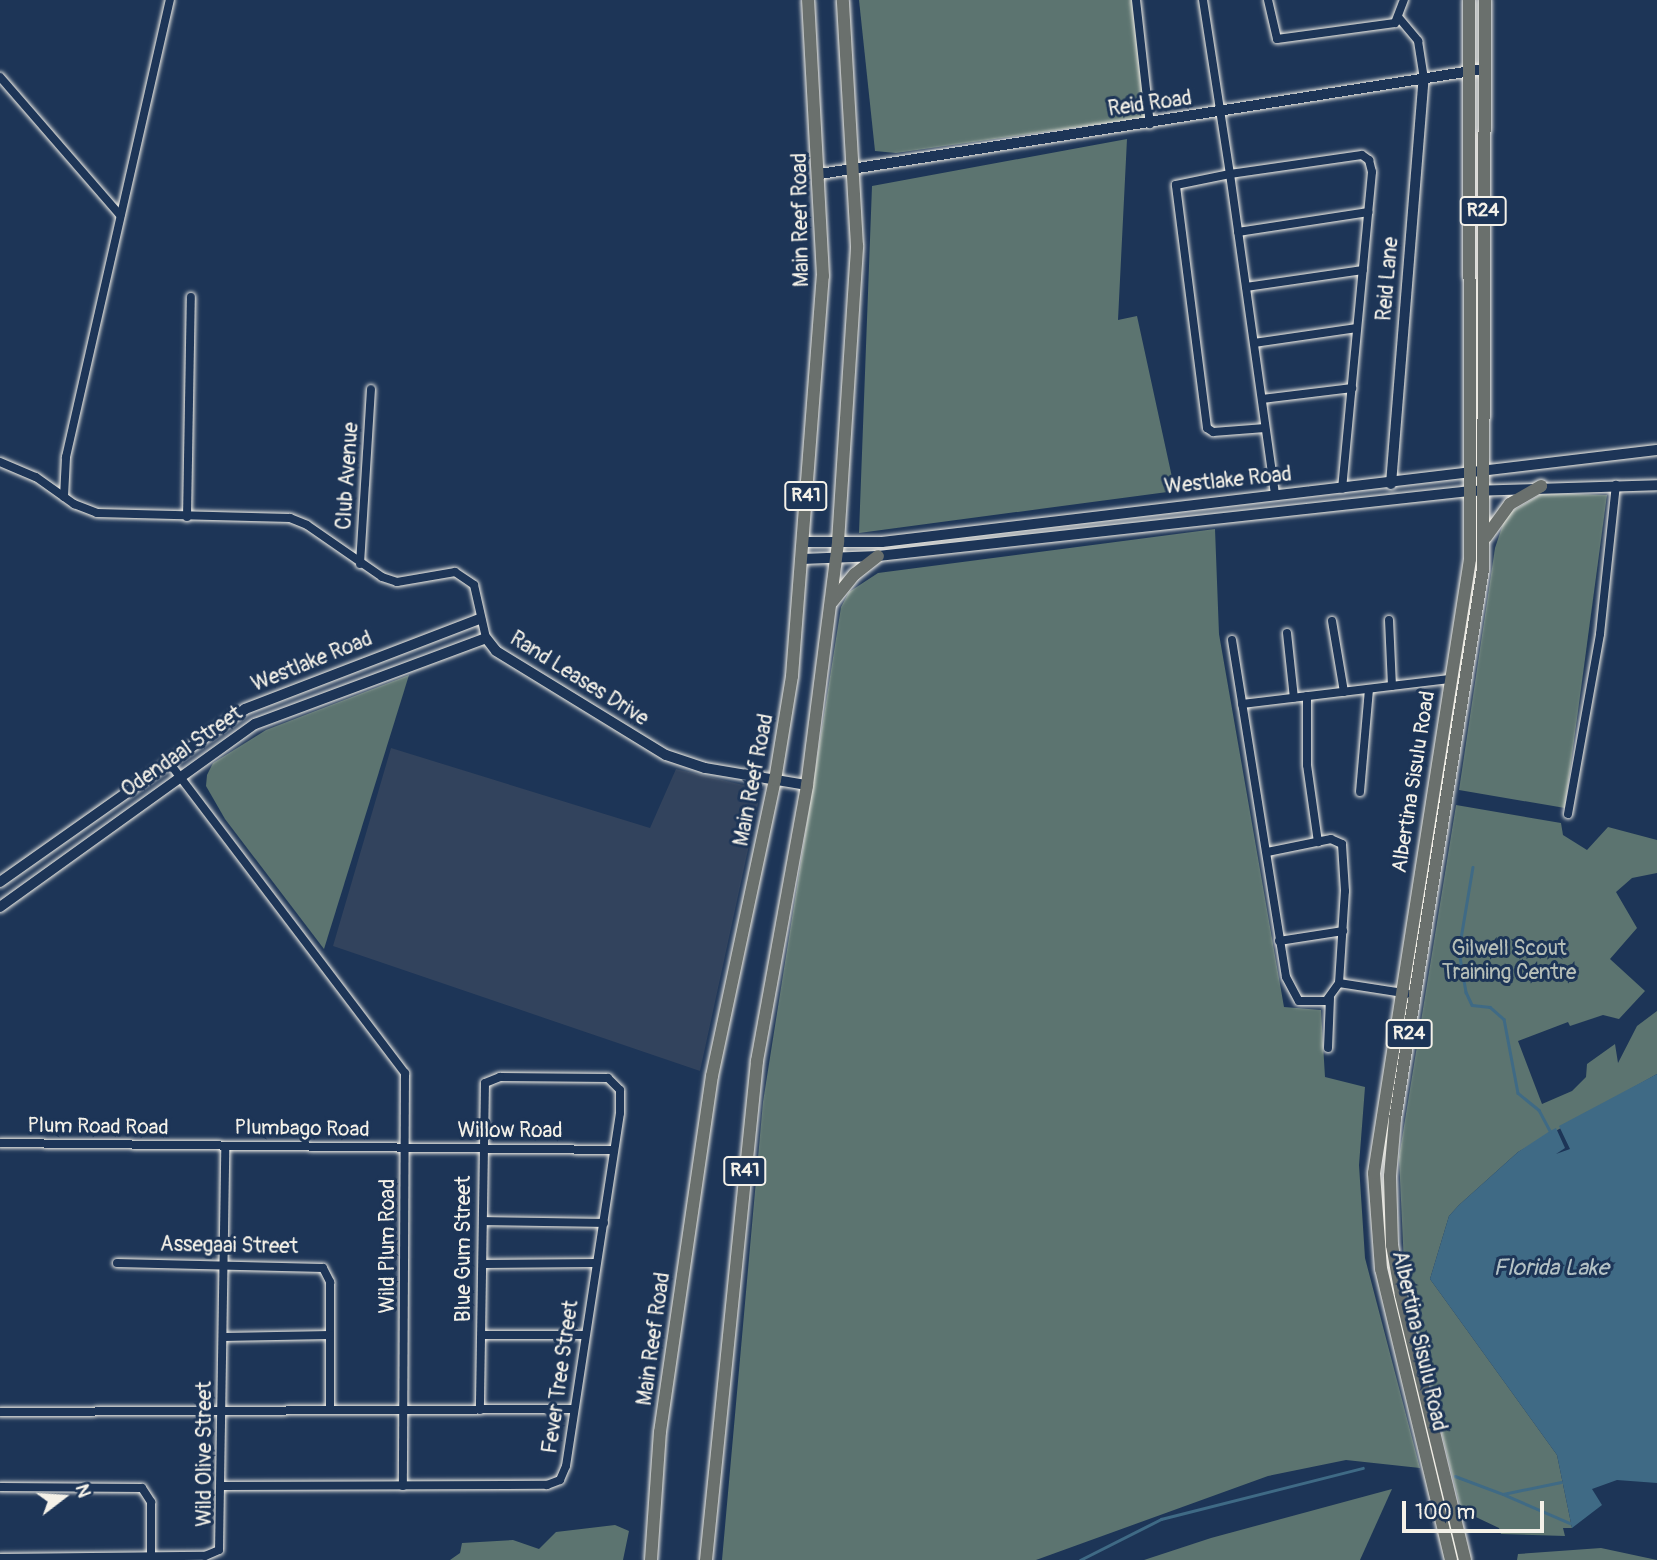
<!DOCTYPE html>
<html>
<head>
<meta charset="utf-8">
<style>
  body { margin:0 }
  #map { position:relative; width:1657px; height:1560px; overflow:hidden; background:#1d3557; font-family:Pangolin,sans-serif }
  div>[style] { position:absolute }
  .built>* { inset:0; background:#32435d }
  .green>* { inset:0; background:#5c7470 }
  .water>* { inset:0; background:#3f6a85 }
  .stream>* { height:2.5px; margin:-1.25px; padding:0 1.25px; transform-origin:1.25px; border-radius:1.25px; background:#3f6a85 }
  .roads { filter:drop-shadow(0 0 2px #f4f1e8) drop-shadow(0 0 2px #f4f1e8) }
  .street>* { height:8px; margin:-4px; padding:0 4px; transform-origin:4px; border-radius:4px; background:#1d3557 }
  .secondary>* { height:10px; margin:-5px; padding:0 5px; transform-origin:5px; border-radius:5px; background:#1d3557 }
  .primary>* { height:12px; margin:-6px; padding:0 6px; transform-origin:6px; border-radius:6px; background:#6a706d }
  span { translate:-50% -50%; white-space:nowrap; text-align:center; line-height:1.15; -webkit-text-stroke:6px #1d3557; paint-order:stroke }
  .shield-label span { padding:2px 5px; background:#1d3557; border:2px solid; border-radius:5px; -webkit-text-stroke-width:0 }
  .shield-label { font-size:19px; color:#f4f1e8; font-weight:700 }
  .street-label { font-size:21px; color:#f4f1e8 }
  .park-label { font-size:21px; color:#b7bfb8 }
  .water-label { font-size:23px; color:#b5c2c5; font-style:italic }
  .north { position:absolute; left:28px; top:1462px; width:70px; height:70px; -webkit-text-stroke:5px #1d3557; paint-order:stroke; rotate:73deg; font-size:19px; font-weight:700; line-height:28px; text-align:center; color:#f4f1e8 }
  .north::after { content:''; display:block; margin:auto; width:24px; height:32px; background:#f4f1e8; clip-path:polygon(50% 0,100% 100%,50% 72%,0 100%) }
  .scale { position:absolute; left:1402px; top:1501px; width:142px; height:32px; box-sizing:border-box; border:4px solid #f4f1e8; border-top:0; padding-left:9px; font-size:21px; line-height:24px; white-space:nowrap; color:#f4f1e8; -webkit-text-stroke:5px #1d3557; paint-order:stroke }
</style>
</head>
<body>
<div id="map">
  <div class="built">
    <i style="clip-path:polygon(391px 748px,650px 828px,676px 769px,752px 787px,759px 799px,700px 1071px,333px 946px)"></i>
  </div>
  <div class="green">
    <i style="clip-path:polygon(859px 0,1132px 0,1149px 117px,896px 153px,875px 151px)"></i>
    <i style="clip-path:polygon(1127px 139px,1118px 320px,1137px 316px,1175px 491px,859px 533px,872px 186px)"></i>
    <i style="clip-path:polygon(1543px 493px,1607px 495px,1565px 808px,1459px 790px,1495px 548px,1506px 515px)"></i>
    <i style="clip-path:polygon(1215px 529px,1219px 634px,1284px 1007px,1321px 1010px,1325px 1077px,1365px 1087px,1359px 1165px,1365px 1258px,1420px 1468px,1346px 1460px,1268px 1476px,1036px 1560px,722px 1560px,763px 1102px,841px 607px,849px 592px,878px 573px)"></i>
    <i style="clip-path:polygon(409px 675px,324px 949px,225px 819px,206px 786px,207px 775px,213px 763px,266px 730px)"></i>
    <i style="clip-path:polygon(1456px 805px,1561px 823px,1563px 835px,1587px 850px,1608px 827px,1657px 840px,1657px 873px,1632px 878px,1616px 892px,1637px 928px,1610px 959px,1645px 991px,1619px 1019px,1603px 1015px,1570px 1026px,1568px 1022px,1518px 1041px,1542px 1104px,1572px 1091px,1586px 1077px,1587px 1064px,1615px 1044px,1618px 1063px,1637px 1026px,1657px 1011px,1657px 1074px,1518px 1152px,1459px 1205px,1449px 1216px,1430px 1279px,1557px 1455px,1572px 1528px,1563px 1528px,1565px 1536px,1501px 1534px,1499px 1528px,1461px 1510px,1405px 1286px,1399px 1157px)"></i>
    <i style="clip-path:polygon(1392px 1489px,1360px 1560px,1144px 1560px,1211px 1538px)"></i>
    <i style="clip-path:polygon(615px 1525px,629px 1531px,623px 1560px,450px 1560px,460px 1553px,462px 1543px,513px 1540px,539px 1549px,556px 1532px)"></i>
    <i style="clip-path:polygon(1601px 1548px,1657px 1560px,1517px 1560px,1518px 1554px)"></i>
  </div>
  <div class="water">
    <i style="clip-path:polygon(1657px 1074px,1657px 1483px,1617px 1480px,1592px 1489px,1602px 1505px,1572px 1528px,1557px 1455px,1430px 1279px,1449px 1216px,1459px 1205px,1518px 1152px,1550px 1131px,1556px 1128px,1565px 1148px,1556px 1154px,1570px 1149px,1559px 1126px)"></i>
  </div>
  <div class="stream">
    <i style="left:1473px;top:867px;width:85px;rotate:99.5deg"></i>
    <i style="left:1459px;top:951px;width:42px;rotate:80.3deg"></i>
    <i style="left:1466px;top:992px;width:14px;rotate:65deg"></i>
    <i style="left:1472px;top:1005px;width:18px;rotate:6deg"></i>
    <i style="left:1490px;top:1007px;width:18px;rotate:41deg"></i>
    <i style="left:1504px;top:1019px;width:75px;rotate:79.3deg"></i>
    <i style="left:1518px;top:1093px;width:27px;rotate:39deg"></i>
    <i style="left:1539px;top:1110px;width:24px;rotate:62deg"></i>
    <i style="left:1455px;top:1476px;width:51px;rotate:20.6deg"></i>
    <i style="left:1503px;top:1494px;width:59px;rotate:-11.7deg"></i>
    <i style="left:1505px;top:1495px;width:71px;rotate:23.3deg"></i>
    <i style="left:1080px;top:1560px;width:91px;rotate:-26.8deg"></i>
    <i style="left:1161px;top:1519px;width:208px;rotate:-14.2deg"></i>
  </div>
  <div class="roads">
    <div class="street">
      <i style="left:1136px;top:0;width:125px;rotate:83.6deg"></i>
      <i style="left:1203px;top:0;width:176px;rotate:81.2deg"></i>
      <i style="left:1230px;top:174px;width:133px;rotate:-8.2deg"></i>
      <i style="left:1362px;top:155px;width:9px;rotate:36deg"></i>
      <i style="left:1369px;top:160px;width:12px;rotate:76deg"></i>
      <i style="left:1372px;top:172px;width:318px;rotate:95.4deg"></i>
      <i style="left:1268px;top:0;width:40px;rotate:77deg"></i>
      <i style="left:1277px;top:39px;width:119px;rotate:-7.7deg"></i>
      <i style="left:1395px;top:23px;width:25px;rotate:-69deg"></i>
      <i style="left:1399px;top:18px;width:30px;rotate:50deg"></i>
      <i style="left:1418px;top:41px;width:37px;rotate:81deg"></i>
      <i style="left:0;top:77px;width:183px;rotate:49deg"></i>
      <i style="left:1238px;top:232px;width:132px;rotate:-8.7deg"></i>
      <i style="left:1246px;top:287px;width:118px;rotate:-8.3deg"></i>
      <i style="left:1254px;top:343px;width:104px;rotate:-8.3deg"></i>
      <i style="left:1262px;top:399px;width:91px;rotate:-7deg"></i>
      <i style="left:1265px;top:428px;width:52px;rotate:175.6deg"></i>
      <i style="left:1213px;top:432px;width:7px;rotate:-146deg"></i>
      <i style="left:1207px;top:428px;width:245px;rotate:-97.3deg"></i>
      <i style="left:1176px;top:185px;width:55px;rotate:-11.5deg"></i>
      <i style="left:1230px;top:174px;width:324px;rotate:82deg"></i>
      <i style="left:0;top:462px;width:39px;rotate:23deg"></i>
      <i style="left:36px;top:477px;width:47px;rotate:35.4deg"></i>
      <i style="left:74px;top:504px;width:25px;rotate:21deg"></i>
      <i style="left:97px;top:513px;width:193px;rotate:1.5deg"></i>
      <i style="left:290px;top:518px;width:18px;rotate:22deg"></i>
      <i style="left:307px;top:525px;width:91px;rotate:34.7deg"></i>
      <i style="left:382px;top:577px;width:16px;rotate:18deg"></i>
      <i style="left:397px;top:582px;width:59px;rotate:-9.8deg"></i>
      <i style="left:455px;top:572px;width:23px;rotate:34deg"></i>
      <i style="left:474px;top:585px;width:54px;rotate:77.2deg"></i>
      <i style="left:64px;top:497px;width:40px;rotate:-87.1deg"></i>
      <i style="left:66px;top:457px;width:469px;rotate:-77.2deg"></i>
      <i style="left:187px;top:517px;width:220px;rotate:-89deg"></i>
      <i style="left:360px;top:564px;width:175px;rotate:-86.4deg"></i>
      <i style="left:1389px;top:620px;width:66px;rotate:87.4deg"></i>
      <i style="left:1332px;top:621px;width:72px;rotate:80.4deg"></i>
      <i style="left:1287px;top:633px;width:65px;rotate:83.9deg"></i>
      <i style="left:1232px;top:640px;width:341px;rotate:80.9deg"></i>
      <i style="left:1286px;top:977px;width:27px;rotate:62deg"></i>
      <i style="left:1299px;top:1001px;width:27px"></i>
      <i style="left:1326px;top:1001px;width:22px;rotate:-54deg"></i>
      <i style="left:1339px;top:983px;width:92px;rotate:-86.3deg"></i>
      <i style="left:1345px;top:891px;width:47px;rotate:-93.7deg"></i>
      <i style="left:1342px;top:844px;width:12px;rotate:-156deg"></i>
      <i style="left:1331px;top:839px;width:65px;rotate:168.5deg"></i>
      <i style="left:1307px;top:696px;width:69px;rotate:90deg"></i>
      <i style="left:1307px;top:765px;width:78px;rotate:81.9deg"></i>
      <i style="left:1242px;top:704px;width:209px;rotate:-6.9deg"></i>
      <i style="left:168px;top:761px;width:392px;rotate:52.8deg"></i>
      <i style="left:405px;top:1073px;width:413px;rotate:90.3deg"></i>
      <i style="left:1360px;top:792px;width:103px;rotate:-85deg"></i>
      <i style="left:1568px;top:814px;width:183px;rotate:-79.9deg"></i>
      <i style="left:1600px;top:634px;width:150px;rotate:-83.9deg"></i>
      <i style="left:1279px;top:941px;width:65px;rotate:-8.9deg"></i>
      <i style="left:1339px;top:983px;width:78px;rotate:8.9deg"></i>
      <i style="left:1328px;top:1048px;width:50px;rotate:-87.7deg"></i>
      <i style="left:0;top:1143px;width:614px;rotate:0.65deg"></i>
      <i style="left:483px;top:1221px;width:121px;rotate:0.9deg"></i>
      <i style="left:117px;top:1263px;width:206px;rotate:1.4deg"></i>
      <i style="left:323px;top:1268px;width:16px;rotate:63deg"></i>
      <i style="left:330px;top:1282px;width:128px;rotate:90deg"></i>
      <i style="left:483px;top:1264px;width:113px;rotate:-0.5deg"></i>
      <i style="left:482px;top:1335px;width:103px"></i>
      <i style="left:223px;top:1337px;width:107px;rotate:-1.1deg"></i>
      <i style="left:0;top:1412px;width:574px;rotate:-0.3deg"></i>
      <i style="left:222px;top:1486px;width:325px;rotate:-0.2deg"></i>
      <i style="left:547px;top:1485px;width:14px;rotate:-21deg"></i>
      <i style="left:560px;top:1480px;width:15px;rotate:-67deg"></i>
      <i style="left:566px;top:1466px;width:357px;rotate:-81.3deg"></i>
      <i style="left:620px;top:1113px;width:23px;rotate:-90deg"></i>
      <i style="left:620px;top:1090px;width:17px;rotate:-135deg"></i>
      <i style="left:608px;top:1078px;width:108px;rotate:-179.5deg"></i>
      <i style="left:500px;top:1077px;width:16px;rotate:158deg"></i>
      <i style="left:485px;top:1083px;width:327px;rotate:90.9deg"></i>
      <i style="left:0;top:1487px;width:142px;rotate:0.4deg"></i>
      <i style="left:142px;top:1488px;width:17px;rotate:57deg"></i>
      <i style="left:151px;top:1502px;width:55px;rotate:90deg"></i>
      <i style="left:0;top:1558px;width:205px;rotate:-0.6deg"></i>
      <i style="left:205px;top:1556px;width:15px;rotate:-23deg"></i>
      <i style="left:219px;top:1550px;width:404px;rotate:-89.1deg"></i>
    </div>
    <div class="secondary">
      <i style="left:820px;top:174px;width:672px;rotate:-8.99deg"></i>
      <i style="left:1391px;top:484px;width:407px;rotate:-85.4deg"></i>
      <i style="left:803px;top:542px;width:79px"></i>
      <i style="left:882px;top:542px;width:780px;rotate:-6.77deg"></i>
      <i style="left:802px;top:559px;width:76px;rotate:-2.3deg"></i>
      <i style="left:878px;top:556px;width:597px;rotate:-6.26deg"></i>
      <i style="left:1471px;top:491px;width:186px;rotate:-1.8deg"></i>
      <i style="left:0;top:882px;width:300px;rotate:-35.2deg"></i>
      <i style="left:245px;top:709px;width:252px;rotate:-21deg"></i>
      <i style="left:0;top:907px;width:314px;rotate:-35.7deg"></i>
      <i style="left:255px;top:724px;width:246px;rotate:-20.4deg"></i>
      <i style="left:486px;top:638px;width:16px;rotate:52deg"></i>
      <i style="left:496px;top:651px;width:199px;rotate:31.5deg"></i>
      <i style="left:666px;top:755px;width:41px;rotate:18.4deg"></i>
      <i style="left:705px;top:768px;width:103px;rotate:9.5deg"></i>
    </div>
    <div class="primary">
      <i style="left:1486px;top:537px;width:41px;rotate:-54deg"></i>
      <i style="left:1510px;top:504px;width:36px;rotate:-30deg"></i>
      <i style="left:832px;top:602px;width:36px;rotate:-51deg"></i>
      <i style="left:855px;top:574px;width:29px;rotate:-38deg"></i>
      <i style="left:651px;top:1560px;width:128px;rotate:-86deg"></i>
      <i style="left:660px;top:1432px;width:360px;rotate:-81.7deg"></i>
      <i style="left:712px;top:1076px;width:303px;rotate:-78deg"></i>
      <i style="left:775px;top:780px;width:105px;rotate:-80.7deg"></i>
      <i style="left:792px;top:676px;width:401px;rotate:-85.6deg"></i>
      <i style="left:823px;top:276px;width:276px;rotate:-93.1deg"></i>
      <i style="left:706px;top:1560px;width:502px;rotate:-84.16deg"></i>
      <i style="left:757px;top:1061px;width:280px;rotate:-79.7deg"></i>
      <i style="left:807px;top:785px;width:245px;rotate:-82.7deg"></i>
      <i style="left:838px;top:542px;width:297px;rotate:-86.3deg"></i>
      <i style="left:857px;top:246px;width:246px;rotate:-93.3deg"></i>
      <i style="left:1451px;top:1560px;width:299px;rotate:-103.5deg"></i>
      <i style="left:1381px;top:1269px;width:96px;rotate:-94.2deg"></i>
      <i style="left:1374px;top:1173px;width:621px;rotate:-81.11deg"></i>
      <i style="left:1470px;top:559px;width:559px;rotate:-90.1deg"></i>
      <i style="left:1465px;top:1560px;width:273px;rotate:-103.6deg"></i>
      <i style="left:1401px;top:1295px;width:51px;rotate:-100.2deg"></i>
      <i style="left:1392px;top:1245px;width:69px;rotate:-91.7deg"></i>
      <i style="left:1390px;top:1176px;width:57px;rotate:-85deg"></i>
      <i style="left:1395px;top:1119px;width:557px;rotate:-80.91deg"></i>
      <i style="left:1483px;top:569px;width:569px;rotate:-89.8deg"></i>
    </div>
  </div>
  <div class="shield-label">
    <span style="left:1483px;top:211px">R24</span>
    <span style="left:806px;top:496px">R41</span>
    <span style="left:1409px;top:1034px">R24</span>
    <span style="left:745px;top:1171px">R41</span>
  </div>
  <div class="street-label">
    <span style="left:1150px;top:104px;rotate:-8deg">Reid Road</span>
    <span style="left:801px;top:220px;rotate:-91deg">Main Reef Road</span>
    <span style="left:1388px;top:279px;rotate:-85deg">Reid Lane</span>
    <span style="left:348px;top:476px;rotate:-86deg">Club Avenue</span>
    <span style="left:1228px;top:481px;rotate:-6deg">Westlake Road</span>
    <span style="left:312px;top:662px;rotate:-22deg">Westlake Road</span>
    <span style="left:579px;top:679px;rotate:32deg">Rand Leases Drive</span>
    <span style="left:182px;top:752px;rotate:-35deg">Odendaal Street</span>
    <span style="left:754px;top:780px;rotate:-79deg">Main Reef Road</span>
    <span style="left:1414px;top:782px;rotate:-81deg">Albertina Sisulu Road</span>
    <span style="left:98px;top:1127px;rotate:1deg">Plum Road Road</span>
    <span style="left:302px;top:1129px;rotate:1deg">Plumbago Road</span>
    <span style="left:510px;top:1131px">Willow Road</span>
    <span style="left:229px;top:1246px;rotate:1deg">Assegaai Street</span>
    <span style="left:388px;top:1246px;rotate:-90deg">Wild Plum Road</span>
    <span style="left:464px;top:1249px;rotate:-90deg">Blue Gum Street</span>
    <span style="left:654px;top:1339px;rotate:-82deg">Main Reef Road</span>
    <span style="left:1419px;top:1341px;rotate:77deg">Albertina Sisulu Road</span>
    <span style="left:561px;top:1377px;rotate:-82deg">Fever Tree Street</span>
    <span style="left:205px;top:1454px;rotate:-90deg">Wild Olive Street</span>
  </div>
  <div class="park-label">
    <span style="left:1509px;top:961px">Gilwell Scout<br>Training Centre</span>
  </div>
  <div class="water-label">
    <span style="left:1551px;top:1268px">Florida Lake</span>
  </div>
  <div class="north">N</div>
  <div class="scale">100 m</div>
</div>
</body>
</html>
